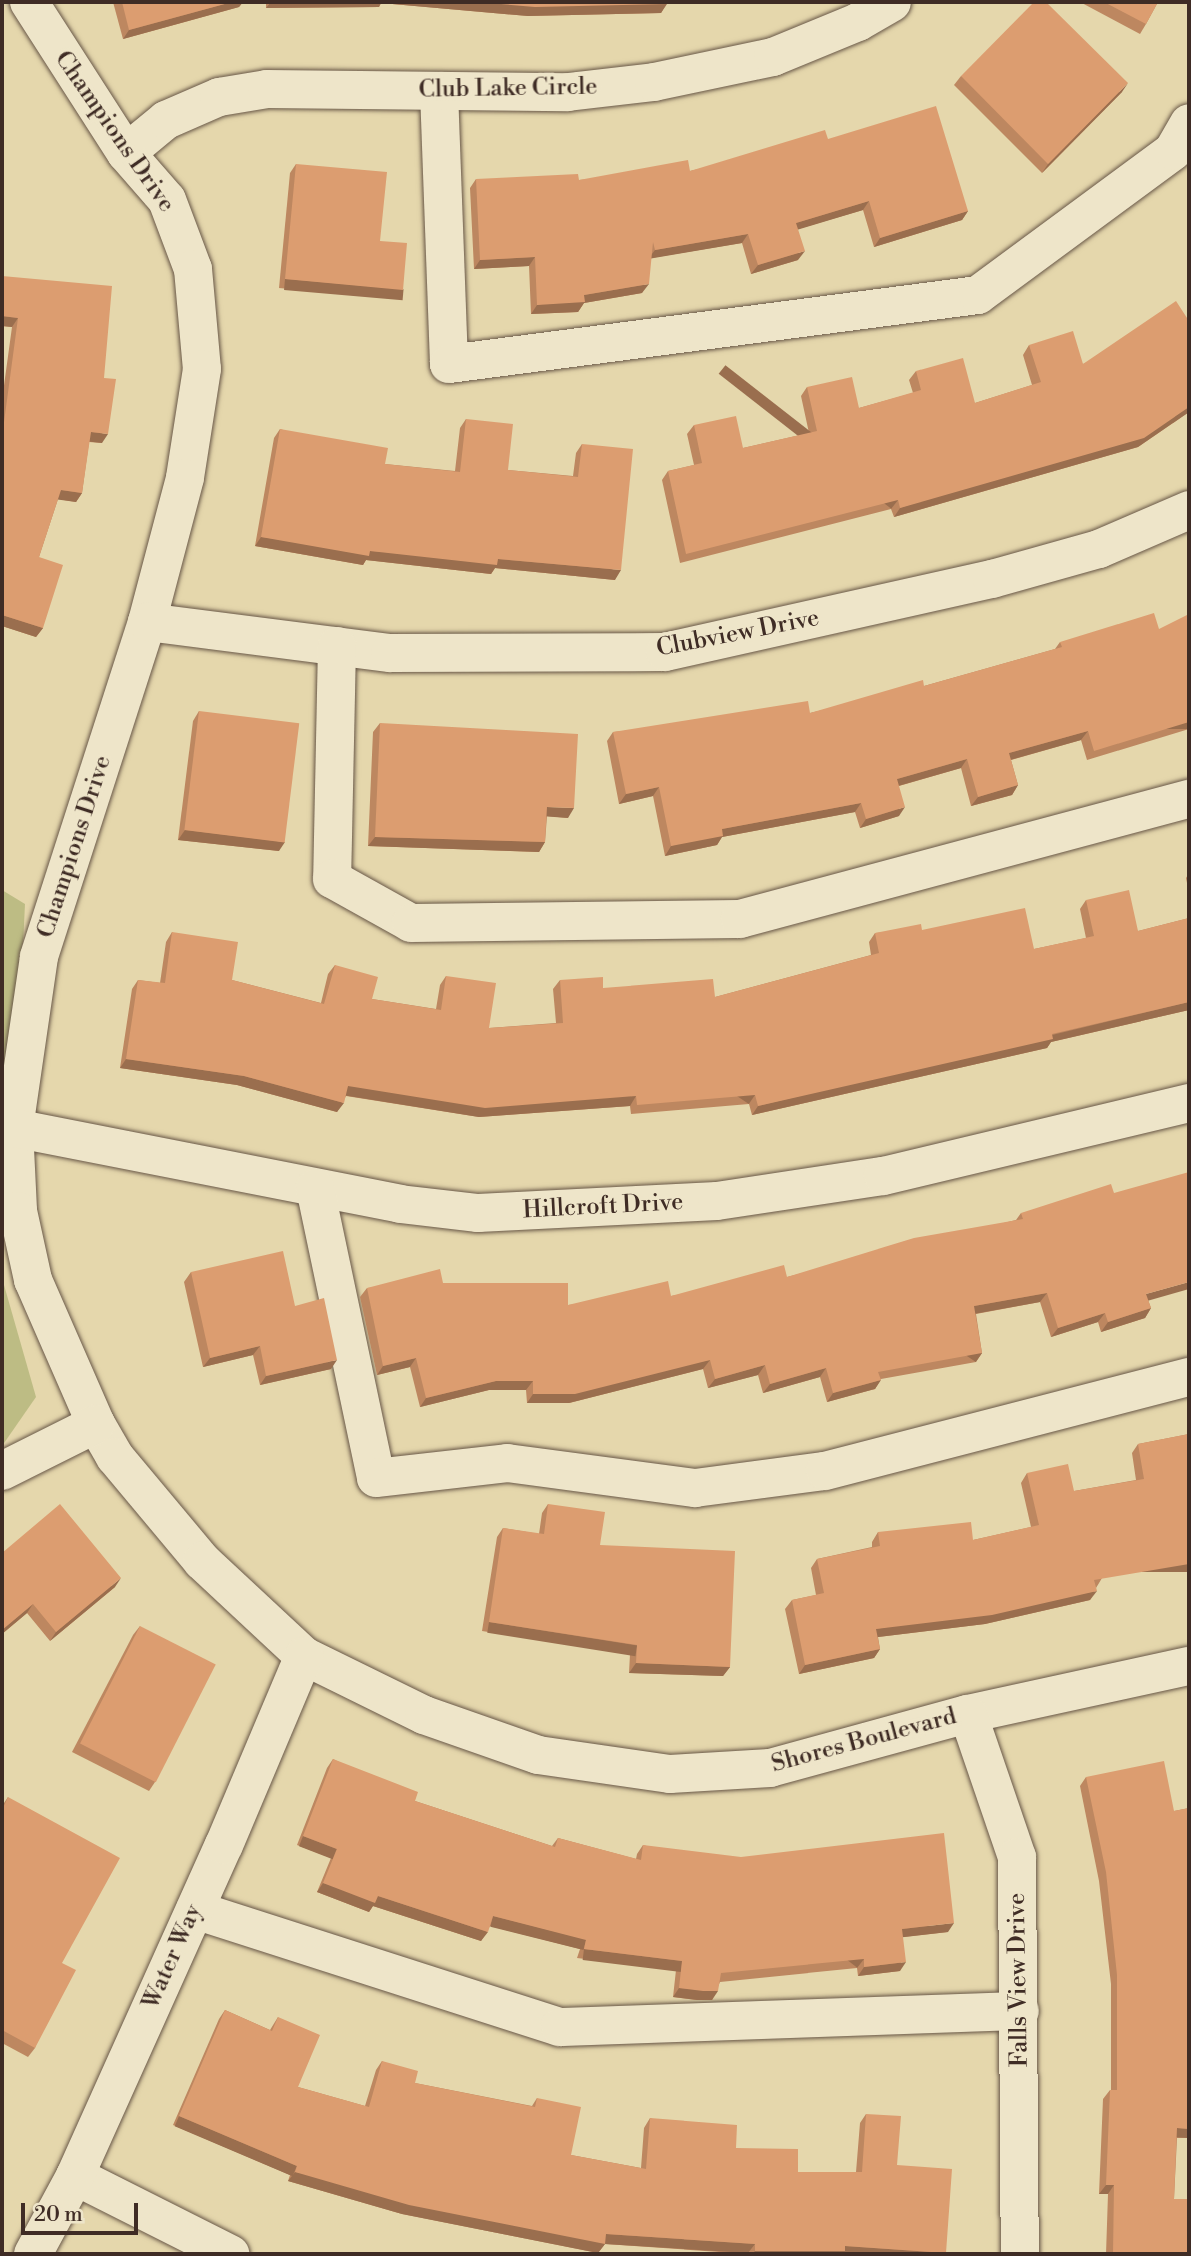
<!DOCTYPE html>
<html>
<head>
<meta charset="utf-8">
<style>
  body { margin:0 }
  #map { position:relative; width:1191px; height:2256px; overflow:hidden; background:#e5d7ac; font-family:"Libre Bodoni",serif }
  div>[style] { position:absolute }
  .green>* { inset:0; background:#bdbc84 }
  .roads { filter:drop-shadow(0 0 2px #685747) drop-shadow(0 0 2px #685747) }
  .minor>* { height:38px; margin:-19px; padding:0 19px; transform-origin:19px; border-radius:19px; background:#eee5c9 }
  .wall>* { inset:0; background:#bd8760 }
  .shaded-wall>* { inset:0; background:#9a6e4e; transform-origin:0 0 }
  .building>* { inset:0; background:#dc9d70; transform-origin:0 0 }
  span { translate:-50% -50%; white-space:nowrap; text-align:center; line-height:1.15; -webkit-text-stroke:7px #eee5c9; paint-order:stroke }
  .street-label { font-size:24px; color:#3f2c25 }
  .frame { position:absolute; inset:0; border:4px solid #3f2c25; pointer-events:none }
  .scale { position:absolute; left:21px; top:2203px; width:117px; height:32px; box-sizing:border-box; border:4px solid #3f2c25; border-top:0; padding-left:9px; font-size:21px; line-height:24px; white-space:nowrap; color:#3f2c25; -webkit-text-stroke:5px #eee5c9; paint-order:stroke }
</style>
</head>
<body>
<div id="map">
  <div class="green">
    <i style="clip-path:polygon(2px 890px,25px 904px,14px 1128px,2px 1212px)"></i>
    <i style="clip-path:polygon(2px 1278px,36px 1397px,2px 1446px)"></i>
  </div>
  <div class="roads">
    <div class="minor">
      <i style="left:29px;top:2px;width:179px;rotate:57.3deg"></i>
      <i style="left:126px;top:153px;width:62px;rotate:48.9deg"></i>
      <i style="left:167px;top:200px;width:74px;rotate:69.4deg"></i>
      <i style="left:193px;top:269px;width:100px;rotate:84.9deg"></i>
      <i style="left:202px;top:369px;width:110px;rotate:98.9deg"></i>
      <i style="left:185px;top:478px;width:149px;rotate:104.8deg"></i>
      <i style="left:147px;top:622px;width:352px;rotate:107.9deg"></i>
      <i style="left:39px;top:957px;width:173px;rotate:98.3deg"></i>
      <i style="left:14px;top:1128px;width:83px;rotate:87.2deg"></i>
      <i style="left:18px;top:1211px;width:71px;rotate:77.7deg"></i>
      <i style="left:33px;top:1280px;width:157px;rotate:66.4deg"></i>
      <i style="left:96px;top:1424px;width:38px;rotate:60deg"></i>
      <i style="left:115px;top:1457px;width:136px;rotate:50.1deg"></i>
      <i style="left:202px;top:1561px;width:139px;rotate:43deg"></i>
      <i style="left:304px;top:1656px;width:134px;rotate:26.2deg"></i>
      <i style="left:424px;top:1715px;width:121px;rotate:19.3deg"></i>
      <i style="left:538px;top:1755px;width:133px;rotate:8.2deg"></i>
      <i style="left:670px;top:1774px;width:100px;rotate:-3.4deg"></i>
      <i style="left:770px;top:1768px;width:205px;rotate:-15.3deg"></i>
      <i style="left:968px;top:1714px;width:226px;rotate:-12.3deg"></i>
      <i style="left:439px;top:91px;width:273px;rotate:87.9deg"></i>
      <i style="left:449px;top:364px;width:533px;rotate:-7.43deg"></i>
      <i style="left:978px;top:295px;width:242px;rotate:-36.4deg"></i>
      <i style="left:1173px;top:151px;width:32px;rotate:-60deg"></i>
      <i style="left:126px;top:153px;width:52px;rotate:-39.5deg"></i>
      <i style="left:166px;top:120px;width:58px;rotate:-23.5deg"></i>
      <i style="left:219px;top:97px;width:49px;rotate:-9.5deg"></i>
      <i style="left:267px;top:89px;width:301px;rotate:0.6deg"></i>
      <i style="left:568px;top:92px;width:87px;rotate:-6.6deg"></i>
      <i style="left:654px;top:82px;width:122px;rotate:-11.9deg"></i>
      <i style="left:773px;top:57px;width:92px;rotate:-22.4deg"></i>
      <i style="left:858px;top:22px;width:39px;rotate:-30deg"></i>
      <i style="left:147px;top:622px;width:245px;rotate:7.3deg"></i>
      <i style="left:390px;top:653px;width:275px;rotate:-0.2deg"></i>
      <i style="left:665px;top:652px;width:335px;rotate:-12.6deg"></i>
      <i style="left:992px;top:579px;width:111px;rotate:-15.7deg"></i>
      <i style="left:1099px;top:549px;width:98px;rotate:-23.4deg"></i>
      <i style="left:337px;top:646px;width:233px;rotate:91.2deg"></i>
      <i style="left:332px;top:879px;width:90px;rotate:29.1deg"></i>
      <i style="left:411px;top:923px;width:329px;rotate:-0.7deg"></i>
      <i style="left:740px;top:919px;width:465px;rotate:-15deg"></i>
      <i style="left:14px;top:1128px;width:393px;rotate:11.1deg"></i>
      <i style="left:400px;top:1204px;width:79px;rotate:6.6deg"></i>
      <i style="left:478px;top:1213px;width:239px;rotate:-2.9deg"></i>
      <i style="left:717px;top:1201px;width:168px;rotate:-8.6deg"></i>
      <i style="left:883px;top:1176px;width:315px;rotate:-13.4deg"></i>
      <i style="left:315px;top:1188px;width:296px;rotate:78.1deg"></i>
      <i style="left:376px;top:1478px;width:132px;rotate:-6.5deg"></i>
      <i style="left:507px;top:1463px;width:190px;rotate:7.6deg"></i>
      <i style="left:695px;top:1488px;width:131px;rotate:-7.5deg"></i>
      <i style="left:825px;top:1471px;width:376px;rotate:-14.5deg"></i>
      <i style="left:2px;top:1471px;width:105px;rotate:-26.6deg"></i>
      <i style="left:968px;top:1714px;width:151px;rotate:71.1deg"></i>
      <i style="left:1017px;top:1857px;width:397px;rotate:89.6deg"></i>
      <i style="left:195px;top:1910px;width:383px;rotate:17.8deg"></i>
      <i style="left:560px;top:2027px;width:460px;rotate:-2deg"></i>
      <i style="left:75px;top:2176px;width:174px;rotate:26.7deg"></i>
      <i style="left:33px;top:2254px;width:89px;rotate:-61.7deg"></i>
      <i style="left:75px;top:2176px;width:363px;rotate:-65.8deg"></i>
      <i style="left:224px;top:1845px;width:205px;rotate:-67.1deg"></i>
    </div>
  </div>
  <div class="wall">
    <i style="clip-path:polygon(113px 2px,243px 2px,239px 7px,123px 39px)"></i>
    <i style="clip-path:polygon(266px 2px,667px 2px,661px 13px,528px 16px,381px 3px,379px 7px,266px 8px)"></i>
    <i style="clip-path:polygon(1080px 2px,1158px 2px,1146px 24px,1140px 34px)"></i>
    <i style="clip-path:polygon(961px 76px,1122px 92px,1042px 173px,954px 85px)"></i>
    <i style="clip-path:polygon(828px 139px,968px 211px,962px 220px,874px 247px,863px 210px,798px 229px,798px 260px,751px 274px,742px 243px,651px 258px,642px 293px,584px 303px,578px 312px,531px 314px,529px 266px,474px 269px,470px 188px,476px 179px,579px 180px,690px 171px)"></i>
    <i style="clip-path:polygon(296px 164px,380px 241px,396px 299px,279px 288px,290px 173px)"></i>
    <i style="clip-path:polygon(2px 276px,104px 378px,102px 443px,89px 442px,82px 493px,76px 502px,58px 499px,39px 557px,43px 628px,36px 637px,2px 626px,2px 400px,12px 327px,2px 326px)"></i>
    <i style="clip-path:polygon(1189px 321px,1189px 412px,1138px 447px,894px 517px,891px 509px,680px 563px,662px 480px,668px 471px,694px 465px,687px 434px,694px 425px,743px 448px,809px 433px,801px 396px,807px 387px,859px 408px,913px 393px,909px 380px,916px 371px,975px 403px,1032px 385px,1023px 355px,1029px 345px,1083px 364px)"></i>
    <i style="clip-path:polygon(466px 419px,508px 470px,573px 476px,576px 453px,582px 444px,615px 580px,495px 568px,491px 574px,366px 560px,363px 565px,255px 546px,274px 438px,280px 429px,385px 464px,455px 471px,460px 428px)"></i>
    <i style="clip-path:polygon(1060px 642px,1189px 729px,1087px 760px,1081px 740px,1011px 760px,1018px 785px,1012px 795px,971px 806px,961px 768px,899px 786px,899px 816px,860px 828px,855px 812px,722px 837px,717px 845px,665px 856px,653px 796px,619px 804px,607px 741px,613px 732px,810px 713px,924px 686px,1055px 649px)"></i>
    <i style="clip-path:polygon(199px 711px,279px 851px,178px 840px,193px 721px)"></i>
    <i style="clip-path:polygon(380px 723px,568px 818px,547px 816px,545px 842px,539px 852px,368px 846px,373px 732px)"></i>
    <i style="clip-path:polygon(1189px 873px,1189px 893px,1186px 878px)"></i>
    <i style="clip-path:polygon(1086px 900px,1138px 931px,1189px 918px,1189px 1010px,1051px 1042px,1047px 1048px,752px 1115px,749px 1104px,631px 1114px,630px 1106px,479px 1117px,346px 1096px,337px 1112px,237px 1085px,120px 1068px,132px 989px,138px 980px,160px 983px,166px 942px,172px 932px,232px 980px,321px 1003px,328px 974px,335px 965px,372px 999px,436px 1009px,440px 985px,446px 976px,489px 1028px,556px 1023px,553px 989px,560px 980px,603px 988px,715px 997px,871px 955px,869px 942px,875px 933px,922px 930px,1034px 949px,1086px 938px,1080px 909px)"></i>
    <i style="clip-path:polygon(1021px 1213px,1148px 1300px,1151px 1308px,1145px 1318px,1101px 1332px,1098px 1322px,1051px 1337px,1040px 1302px,976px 1314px,982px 1353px,976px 1362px,881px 1379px,875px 1389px,827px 1402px,820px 1377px,763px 1393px,758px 1375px,708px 1388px,703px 1369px,569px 1403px,527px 1403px,526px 1390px,489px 1390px,420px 1407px,410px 1367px,377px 1375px,360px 1297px,367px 1288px,443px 1283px,568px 1305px,671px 1296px,787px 1277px,1016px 1220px)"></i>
    <i style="clip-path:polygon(191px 1272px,295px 1306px,331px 1369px,260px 1385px,253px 1355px,203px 1367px,184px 1282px)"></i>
    <i style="clip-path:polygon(1189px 1434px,1096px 1588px,1090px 1600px,985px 1624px,878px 1637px,880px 1649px,874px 1658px,799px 1674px,785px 1609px,792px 1600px,816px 1595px,811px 1568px,817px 1559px,872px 1547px,872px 1542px,878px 1532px,973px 1540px,1031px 1527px,1021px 1483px,1027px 1473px,1074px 1491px,1136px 1480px,1132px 1453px,1138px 1444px)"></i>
    <i style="clip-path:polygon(548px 1504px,600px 1545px,730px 1667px,723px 1676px,629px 1673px,630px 1654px,482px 1631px,497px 1537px,503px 1528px,539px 1534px,542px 1513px)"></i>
    <i style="clip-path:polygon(2px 1553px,115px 1587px,50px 1641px,27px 1613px,2px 1634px)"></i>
    <i style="clip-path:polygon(140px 1626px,155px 1782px,149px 1791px,72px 1752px,133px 1635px)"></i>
    <i style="clip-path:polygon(333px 1759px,415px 1801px,552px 1846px,558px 1838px,636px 1859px,637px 1854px,643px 1845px,948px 1932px,903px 1937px,900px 1971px,858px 1976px,857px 1968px,720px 1982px,712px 2000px,697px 2000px,673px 1997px,676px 1970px,577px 1958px,580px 1949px,490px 1926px,481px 1941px,373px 1906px,369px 1912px,317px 1892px,331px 1858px,297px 1845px,327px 1768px)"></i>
    <i style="clip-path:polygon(1086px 1777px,1174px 1811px,1189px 1808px,1189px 2138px,1177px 2138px,1174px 2199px,1189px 2254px,1106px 2254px,1108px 2194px,1099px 2194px,1103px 2099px,1110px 2090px,1111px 2090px,1111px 1984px,1099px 1881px,1080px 1786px)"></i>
    <i style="clip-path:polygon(8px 1797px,62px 1963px,35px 2048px,28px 2057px,2px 2043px,2px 1806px)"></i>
    <i style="clip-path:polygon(225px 2010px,270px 2030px,278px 2017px,298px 2087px,365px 2106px,376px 2070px,382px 2061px,415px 2083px,532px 2106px,537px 2098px,571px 2155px,641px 2168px,644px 2128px,650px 2118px,736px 2148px,798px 2172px,856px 2172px,860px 2123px,866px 2114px,897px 2165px,945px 2254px,748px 2254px,605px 2244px,598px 2253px,402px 2214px,288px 2181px,290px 2175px,173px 2125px,219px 2019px)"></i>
  </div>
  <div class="shaded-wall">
    <i style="clip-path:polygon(232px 2px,243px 2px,239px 7px,123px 39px,129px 30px)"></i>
    <i style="clip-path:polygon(271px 2px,477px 2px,667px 4px,661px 13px,528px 16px,381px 3px,379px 7px,266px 8px)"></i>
    <i style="clip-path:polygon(1128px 83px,1122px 92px,1042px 173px,1048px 164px)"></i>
    <i style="clip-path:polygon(869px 201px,863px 210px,790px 232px,796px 223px)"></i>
    <i style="clip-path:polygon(968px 211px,962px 220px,874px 247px,880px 238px)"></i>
    <i style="clip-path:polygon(748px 234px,742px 243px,648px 259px,655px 250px)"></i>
    <i style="clip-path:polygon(805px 251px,798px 260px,751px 274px,758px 265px)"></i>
    <i style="clip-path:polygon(535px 257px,529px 266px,474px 269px,480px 260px)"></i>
    <i style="left:285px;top:279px;width:119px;height:11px;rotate:5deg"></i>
    <i style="clip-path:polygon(649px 284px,642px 293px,584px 303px,578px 312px,531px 314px,537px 305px,584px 295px)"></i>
    <i style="clip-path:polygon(2px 316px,18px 318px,12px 327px,2px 326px)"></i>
    <i style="clip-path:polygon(1189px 407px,1189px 412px,1138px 447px,894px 517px,900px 508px)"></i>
    <i style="clip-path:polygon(91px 432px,108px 434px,102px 443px,84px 441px)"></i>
    <i style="clip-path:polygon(61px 490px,82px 493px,76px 502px,54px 499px)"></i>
    <i style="left:898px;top:500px;width:11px;height:219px;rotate:128deg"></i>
    <i style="clip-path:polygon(261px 537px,370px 551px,498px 559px,621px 570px,615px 580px,495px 568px,491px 574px,366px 560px,363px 565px,255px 546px)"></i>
    <i style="clip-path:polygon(2px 615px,43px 628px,36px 637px,2px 626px)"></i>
    <i style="left:1189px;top:722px;width:7px;height:99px;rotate:90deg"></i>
    <i style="clip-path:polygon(1088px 731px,1081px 740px,1003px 762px,1009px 753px)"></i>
    <i style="clip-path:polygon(967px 759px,961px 768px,891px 788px,897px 779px)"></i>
    <i style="clip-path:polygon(1018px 785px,1012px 795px,971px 806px,978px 797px)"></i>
    <i style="clip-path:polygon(659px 787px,653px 796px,619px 804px,626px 794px)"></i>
    <i style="clip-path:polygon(861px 803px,855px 812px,722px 837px,717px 845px,665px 856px,671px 846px,722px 829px)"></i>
    <i style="clip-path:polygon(547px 807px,574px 808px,568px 818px,541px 816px)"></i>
    <i style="clip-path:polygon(905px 807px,899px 816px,860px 828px,866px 819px)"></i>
    <i style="clip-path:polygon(185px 830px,285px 842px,279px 851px,178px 840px)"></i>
    <i style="clip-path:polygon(375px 837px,545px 842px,539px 852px,368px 846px)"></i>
    <i style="clip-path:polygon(1189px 1002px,1189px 1010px,1051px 1042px,1047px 1048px,752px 1115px,758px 1106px)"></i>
    <i style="clip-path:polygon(126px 1059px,244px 1076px,344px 1103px,337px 1112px,237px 1085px,120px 1068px)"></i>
    <i style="clip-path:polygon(348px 1086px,636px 1096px,630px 1106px,479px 1117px,342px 1095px)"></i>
    <i style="left:755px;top:1095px;width:11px;height:118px;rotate:124deg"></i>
    <i style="clip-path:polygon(1189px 1282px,1189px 1289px,1140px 1303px,1146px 1294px)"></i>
    <i style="clip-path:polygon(1047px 1293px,1040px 1302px,968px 1315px,974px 1306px)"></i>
    <i style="clip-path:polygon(1151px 1308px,1145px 1318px,1101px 1332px,1108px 1322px)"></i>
    <i style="clip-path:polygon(1105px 1313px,1098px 1322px,1051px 1337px,1058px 1328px)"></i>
    <i style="clip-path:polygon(260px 1346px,253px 1355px,203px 1367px,210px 1358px)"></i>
    <i style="left:982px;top:1353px;width:11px;height:106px;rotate:124deg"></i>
    <i style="clip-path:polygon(416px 1358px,410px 1367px,377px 1375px,383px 1366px)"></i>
    <i style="clip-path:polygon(337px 1360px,331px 1369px,260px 1385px,266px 1376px)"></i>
    <i style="clip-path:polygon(710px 1360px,703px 1369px,569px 1403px,527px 1403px,533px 1394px)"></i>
    <i style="clip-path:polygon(765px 1365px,758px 1375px,708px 1388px,715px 1379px)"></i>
    <i style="clip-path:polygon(826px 1368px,820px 1377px,763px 1393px,770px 1384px)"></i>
    <i style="clip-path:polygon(881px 1380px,875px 1389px,827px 1402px,833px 1393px)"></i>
    <i style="clip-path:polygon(496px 1381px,533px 1381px,526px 1390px,489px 1390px,420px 1407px,426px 1398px)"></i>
    <i style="left:1189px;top:1564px;width:8px;height:96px;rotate:90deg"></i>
    <i style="clip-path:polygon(121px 1578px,115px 1587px,50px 1641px,56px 1632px)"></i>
    <i style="clip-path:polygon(1097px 1591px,1090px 1600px,985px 1624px,870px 1638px,876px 1629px)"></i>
    <i style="clip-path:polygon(33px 1604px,27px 1613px,2px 1634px,2px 1630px)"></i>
    <i style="left:489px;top:1622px;width:150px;height:11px;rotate:9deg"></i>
    <i style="clip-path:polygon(880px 1649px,874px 1658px,799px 1674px,805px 1665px)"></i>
    <i style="clip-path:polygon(636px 1663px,730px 1667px,723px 1676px,629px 1673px)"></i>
    <i style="left:303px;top:1836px;width:36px;height:11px;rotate:21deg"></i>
    <i style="clip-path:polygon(323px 1883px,378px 1896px,488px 1932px,481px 1941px,373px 1906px,369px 1912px,317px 1892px)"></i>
    <i style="left:493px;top:1916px;width:96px;height:11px;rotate:14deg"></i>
    <i style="clip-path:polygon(954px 1923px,948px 1932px,896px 1938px,902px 1929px)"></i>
    <i style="left:584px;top:1949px;width:99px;height:11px;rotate:7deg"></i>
    <i style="left:864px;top:1959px;width:11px;height:144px;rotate:128deg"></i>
    <i style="clip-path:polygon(906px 1962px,900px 1971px,858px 1976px,864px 1967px)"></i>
    <i style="clip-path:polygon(679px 1988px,718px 1991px,712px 2000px,697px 2000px,673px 1997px)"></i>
    <i style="left:179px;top:2116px;width:128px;height:11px;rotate:23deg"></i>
    <i style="clip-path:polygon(1177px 2128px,1189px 2129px,1189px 2138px,1171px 2137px)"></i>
    <i style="clip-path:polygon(295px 2172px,606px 2234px,755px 2244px,748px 2253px,605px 2244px,598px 2253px,402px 2214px,288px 2181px)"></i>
    <i style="clip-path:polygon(1106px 2185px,1114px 2185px,1108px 2194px,1099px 2194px)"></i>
    <i style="clip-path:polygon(845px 2246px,946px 2253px,945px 2254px,752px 2254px,755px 2251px)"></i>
  </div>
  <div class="building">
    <i style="clip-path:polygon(122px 2px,232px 2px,129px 30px)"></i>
    <i style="clip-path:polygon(477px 2px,667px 2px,667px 4px,535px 7px)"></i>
    <i style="clip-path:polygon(1034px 2px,1046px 2px,1128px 83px,1048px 164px,961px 76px)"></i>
    <i style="clip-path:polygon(1104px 2px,1158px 2px,1146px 24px)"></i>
    <i style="clip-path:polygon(936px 106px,968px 211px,880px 238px,869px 201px,796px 223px,805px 251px,758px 265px,748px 234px,655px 250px,653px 242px,649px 284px,584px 295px,585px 302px,537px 305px,535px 257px,480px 260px,476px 179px,578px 174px,579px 180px,688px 160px,690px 171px,825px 130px,828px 139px)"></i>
    <i style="clip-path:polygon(296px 164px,387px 172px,380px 241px,407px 243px,403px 290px,285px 279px)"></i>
    <i style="clip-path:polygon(2px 276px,112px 286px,104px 378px,116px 379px,108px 434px,91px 432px,82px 493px,61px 490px,39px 557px,63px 565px,43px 628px,2px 615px,2px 437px,18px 318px,2px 316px)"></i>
    <i style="clip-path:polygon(1176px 301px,1189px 321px,1189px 407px,1144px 438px,900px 508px,898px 500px,686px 554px,668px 471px,702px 463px,694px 425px,736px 416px,743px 448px,817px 431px,807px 387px,852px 377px,859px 408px,921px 390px,916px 371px,963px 358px,975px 403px,1041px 382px,1029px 345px,1073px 331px,1083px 364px)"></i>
    <i style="clip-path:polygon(466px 419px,513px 424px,508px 470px,578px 477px,582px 444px,633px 449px,621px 570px,498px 559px,497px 565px,370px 551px,369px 556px,261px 537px,280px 429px,388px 448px,385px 464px,460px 472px)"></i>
    <i style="clip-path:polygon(1154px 613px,1159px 629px,1189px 614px,1189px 722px,1094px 751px,1088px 731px,1009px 753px,1018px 785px,978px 797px,967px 759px,897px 779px,905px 807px,866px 819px,861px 803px,722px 829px,723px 836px,671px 846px,659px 787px,626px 794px,613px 732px,808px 701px,810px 713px,923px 680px,924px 686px,1062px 647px,1060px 642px)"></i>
    <i style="left:199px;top:711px;width:101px;height:120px;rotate:7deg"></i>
    <i style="clip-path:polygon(380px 723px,578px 734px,574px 808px,547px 807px,545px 842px,375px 837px)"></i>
    <i style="clip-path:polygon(1129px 890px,1138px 931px,1189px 918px,1189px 1002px,1052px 1034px,1053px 1039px,758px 1106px,755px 1095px,637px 1105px,636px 1096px,485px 1108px,348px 1086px,344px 1103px,244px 1076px,126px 1059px,138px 980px,165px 983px,172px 932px,238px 942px,232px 980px,324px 1004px,335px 965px,378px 977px,372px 999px,441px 1010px,446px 976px,496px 983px,489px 1028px,563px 1023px,560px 980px,603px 977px,603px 988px,713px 979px,715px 997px,879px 953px,875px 933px,921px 924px,922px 930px,1025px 908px,1034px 949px,1094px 936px,1086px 900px)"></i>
    <i style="clip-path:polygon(1189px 1172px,1189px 1282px,1146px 1294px,1151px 1308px,1108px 1322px,1105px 1313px,1058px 1328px,1047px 1293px,974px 1306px,982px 1353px,878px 1372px,881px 1380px,833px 1393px,826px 1368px,770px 1384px,765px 1365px,715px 1379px,710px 1360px,575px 1394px,533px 1394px,533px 1381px,496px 1381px,426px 1398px,416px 1358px,383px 1366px,367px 1288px,440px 1269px,443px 1283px,568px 1283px,568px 1305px,668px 1281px,671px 1296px,784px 1265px,787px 1277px,914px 1238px,1023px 1219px,1021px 1213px,1111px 1184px,1114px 1193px)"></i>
    <i style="clip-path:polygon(283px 1251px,295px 1306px,324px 1298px,337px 1360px,266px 1376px,260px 1346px,210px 1358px,191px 1272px)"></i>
    <i style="clip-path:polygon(1189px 1434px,1189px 1564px,1094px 1580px,1097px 1591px,992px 1615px,876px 1629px,880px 1649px,805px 1665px,792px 1600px,824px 1593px,817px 1559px,880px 1546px,878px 1532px,971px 1522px,973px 1540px,1039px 1525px,1027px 1473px,1068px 1464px,1074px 1491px,1144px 1479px,1138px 1444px)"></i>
    <i style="clip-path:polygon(60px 1504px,121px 1578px,56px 1632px,33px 1604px,2px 1630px,2px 1553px)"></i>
    <i style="clip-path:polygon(548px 1504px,605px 1512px,600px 1545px,735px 1551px,730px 1667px,636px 1663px,637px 1645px,489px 1622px,503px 1528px,544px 1534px)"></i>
    <i style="left:140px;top:1626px;width:85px;height:132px;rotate:27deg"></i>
    <i style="clip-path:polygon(333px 1759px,418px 1792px,415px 1801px,555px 1847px,558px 1838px,641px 1860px,643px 1845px,741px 1857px,944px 1833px,954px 1923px,902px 1929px,906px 1962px,864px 1967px,864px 1959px,721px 1973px,718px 1991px,703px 1991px,679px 1988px,682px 1961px,584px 1949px,586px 1940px,493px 1916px,488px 1932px,378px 1896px,375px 1903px,323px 1883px,337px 1849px,303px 1836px)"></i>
    <i style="clip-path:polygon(1164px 1761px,1174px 1811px,1189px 1808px,1189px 2129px,1177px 2128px,1174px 2199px,1189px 2199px,1189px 2254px,1113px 2254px,1114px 2185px,1106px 2185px,1110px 2090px,1117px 2090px,1117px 1975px,1106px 1872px,1086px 1777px)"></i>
    <i style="clip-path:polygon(8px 1797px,120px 1858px,62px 1963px,76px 1970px,35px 2048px,2px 2030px,2px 1810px)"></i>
    <i style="clip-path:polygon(225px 2010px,272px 2031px,278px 2017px,320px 2035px,298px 2087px,369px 2107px,382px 2061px,418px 2071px,415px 2083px,535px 2107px,537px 2098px,581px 2107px,571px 2155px,646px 2169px,650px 2118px,737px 2125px,736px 2148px,798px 2149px,798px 2172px,862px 2172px,866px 2114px,901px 2116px,897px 2165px,952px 2169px,946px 2253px,845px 2246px,845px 2251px,755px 2251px,755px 2244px,606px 2234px,605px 2244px,409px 2205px,295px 2172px,297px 2166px,179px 2116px)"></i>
  </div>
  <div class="street-label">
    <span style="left:508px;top:89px;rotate:-1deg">Club Lake Circle</span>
    <span style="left:114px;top:132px;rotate:55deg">Champions Drive</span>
    <span style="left:738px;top:634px;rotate:-11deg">Clubview Drive</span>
    <span style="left:75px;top:847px;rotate:-72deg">Champions Drive</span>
    <span style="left:603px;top:1207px;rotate:-3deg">Hillcroft Drive</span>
    <span style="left:864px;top:1741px;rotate:-15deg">Shores Boulevard</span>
    <span style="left:173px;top:1957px;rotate:-66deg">Water Way</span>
    <span style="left:1019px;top:1980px;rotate:-91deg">Falls View Drive</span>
  </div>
  <div class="frame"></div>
  <div class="scale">20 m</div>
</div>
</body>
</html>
